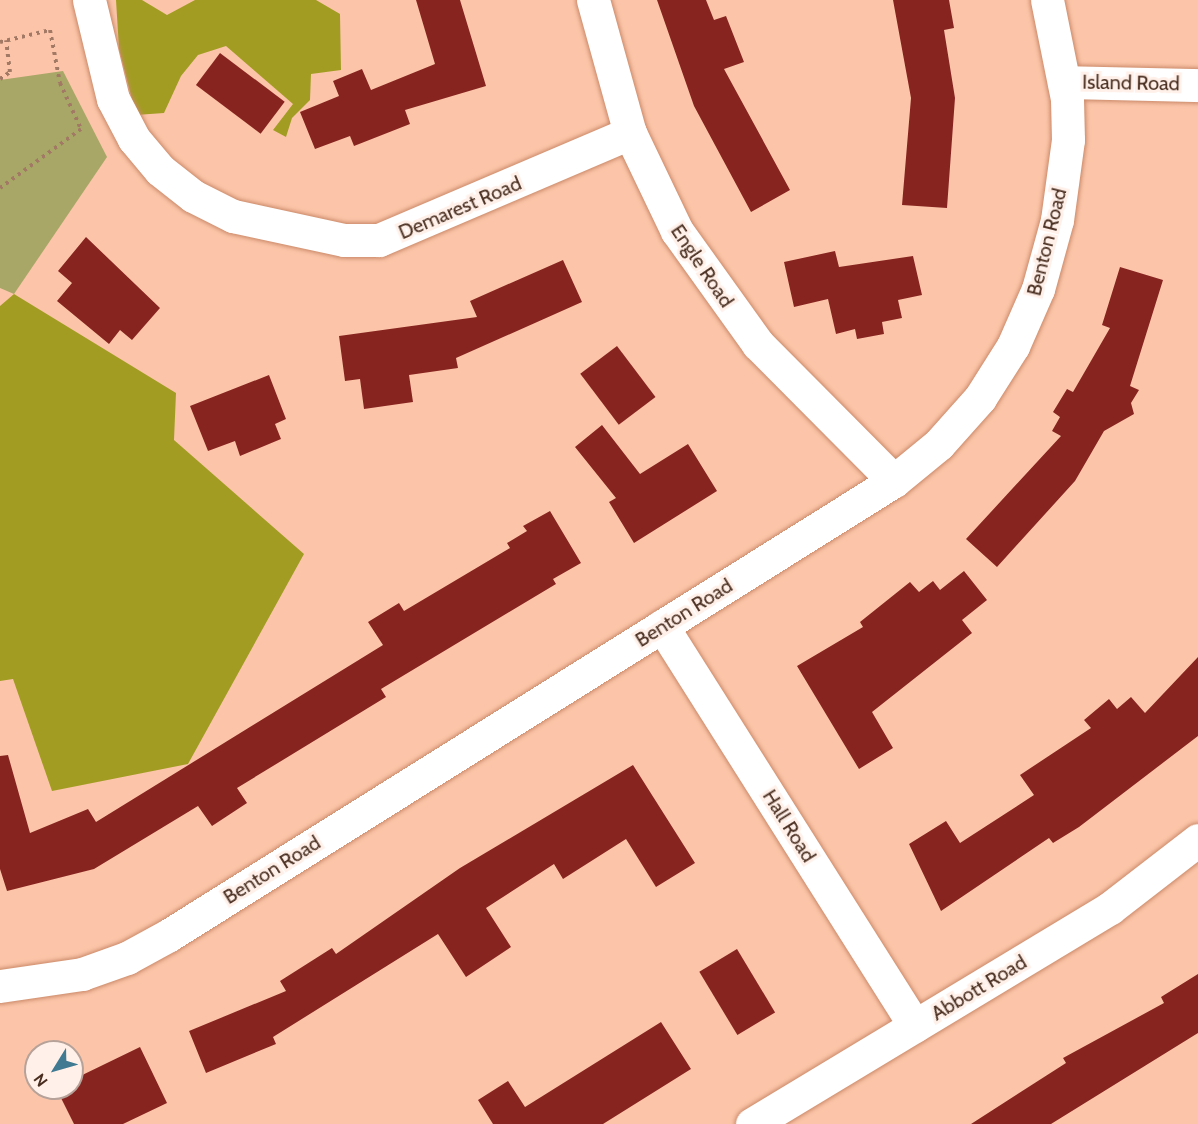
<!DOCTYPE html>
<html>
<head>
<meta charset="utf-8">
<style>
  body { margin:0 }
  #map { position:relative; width:1198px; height:1124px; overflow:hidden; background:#fcc5a9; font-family:Cabin,sans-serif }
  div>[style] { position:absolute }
  .green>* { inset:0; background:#a8a767 }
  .forest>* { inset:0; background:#a29d22 }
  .building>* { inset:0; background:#882420; transform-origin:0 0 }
  .path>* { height:4px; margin-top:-2px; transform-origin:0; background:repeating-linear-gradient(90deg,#a27964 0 3px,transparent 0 7.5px) }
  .roads { filter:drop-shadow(0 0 2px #ca8968) drop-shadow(0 0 2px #ca8968) }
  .minor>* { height:33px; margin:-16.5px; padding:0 16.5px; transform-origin:16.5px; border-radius:16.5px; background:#fff }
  span { translate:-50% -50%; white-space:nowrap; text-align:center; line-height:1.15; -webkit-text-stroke:6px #fff0e9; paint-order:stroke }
  .street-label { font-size:20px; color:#492e20 }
  .north { position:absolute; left:24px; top:1040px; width:60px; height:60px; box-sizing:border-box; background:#fff0e9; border:2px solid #b6a299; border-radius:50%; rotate:233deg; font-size:16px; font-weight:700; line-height:24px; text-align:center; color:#492e20 }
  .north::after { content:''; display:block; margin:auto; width:21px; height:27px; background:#3f7a92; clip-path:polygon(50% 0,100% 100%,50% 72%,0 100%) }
</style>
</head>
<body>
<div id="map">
  <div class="green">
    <i style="clip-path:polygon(63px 71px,107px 157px,14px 294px,0 288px,0 80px)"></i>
  </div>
  <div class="forest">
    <i style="clip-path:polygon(116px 0,142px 0,167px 15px,195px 0,316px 0,340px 14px,341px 70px,311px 74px,310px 100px,292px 118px,286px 137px,273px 130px,293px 104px,226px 46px,198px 55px,181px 76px,164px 113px,136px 115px,119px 49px)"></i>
    <i style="clip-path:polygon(14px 294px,176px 393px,174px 440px,304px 554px,188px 764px,52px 791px,13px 679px,0 681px,0 306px)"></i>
  </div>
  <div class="building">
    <i style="clip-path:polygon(416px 0,460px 0,486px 86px,405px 110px,410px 124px,354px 146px,350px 136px,315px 149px,300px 112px,339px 96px,333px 81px,362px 69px,371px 90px,435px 64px)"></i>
    <i style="clip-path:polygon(657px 0,706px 0,714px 20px,726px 16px,744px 62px,724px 69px,790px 190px,751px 212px,694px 106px)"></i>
    <i style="clip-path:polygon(893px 0,949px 0,954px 28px,944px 30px,955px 98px,947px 208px,902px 205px,911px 98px)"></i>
    <i style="left:220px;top:53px;width:81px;height:40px;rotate:37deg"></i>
    <i style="clip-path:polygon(86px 237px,160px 308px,132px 340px,120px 330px,109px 344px,57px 301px,72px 283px,58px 271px)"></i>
    <i style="clip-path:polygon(835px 251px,839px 267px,913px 256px,922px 295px,898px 300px,902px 318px,882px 322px,884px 334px,857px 339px,855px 329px,836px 334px,828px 299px,794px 307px,784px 262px)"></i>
    <i style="clip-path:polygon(563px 260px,582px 302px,456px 358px,458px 368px,409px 375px,413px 402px,364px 409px,360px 379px,345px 381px,339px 336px,477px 317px,470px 301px)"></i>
    <i style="clip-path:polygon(1120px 267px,1163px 280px,1130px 386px,1139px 390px,1131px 403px,1134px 414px,1104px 431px,1075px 481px,997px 567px,966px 539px,1061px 436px,1052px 431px,1060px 417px,1053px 412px,1067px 389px,1073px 392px,1110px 328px,1102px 325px)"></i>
    <i style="left:617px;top:346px;width:64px;height:46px;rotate:53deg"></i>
    <i style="clip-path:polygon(269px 375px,286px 419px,275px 424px,281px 439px,240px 456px,235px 441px,208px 451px,190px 406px)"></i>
    <i style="clip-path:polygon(602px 425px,640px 474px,688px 444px,717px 491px,634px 543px,609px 502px,616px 498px,575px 447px)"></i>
    <i style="clip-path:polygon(550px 511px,581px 563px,553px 579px,556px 584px,381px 689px,386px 697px,237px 788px,247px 803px,212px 826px,198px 806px,94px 869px,7px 891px,0 869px,0 756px,8px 755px,30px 833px,88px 809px,96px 822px,383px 645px,368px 622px,399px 603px,404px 611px,510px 548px,507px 543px,527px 531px,523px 526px)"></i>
    <i style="clip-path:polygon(964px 571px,987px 600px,962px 620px,972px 633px,872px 712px,893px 748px,859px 769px,797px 666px,863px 627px,860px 622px,910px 582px,919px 592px,933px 581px,940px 590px)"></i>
    <i style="clip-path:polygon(1198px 657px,1198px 736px,1079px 827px,1053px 843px,1049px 838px,941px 911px,909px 844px,946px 821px,960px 843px,1034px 795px,1020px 775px,1091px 728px,1084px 720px,1109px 699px,1117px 709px,1131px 697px,1145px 713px)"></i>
    <i style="clip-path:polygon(633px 765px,695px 863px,656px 887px,626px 839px,563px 879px,554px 864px,486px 908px,511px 947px,466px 977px,438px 934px,273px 1037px,276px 1044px,206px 1073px,189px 1031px,286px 991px,280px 981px,332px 948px,336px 954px,460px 868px)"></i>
    <i style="left:737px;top:949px;width:74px;height:44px;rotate:59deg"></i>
    <i style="clip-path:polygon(1198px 974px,1198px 1033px,1051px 1124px,971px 1124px,1066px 1063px,1063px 1058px,1164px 1003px,1161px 997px)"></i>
    <i style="clip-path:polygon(661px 1022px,691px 1069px,603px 1124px,493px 1124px,478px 1100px,508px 1081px,525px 1107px)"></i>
    <i style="clip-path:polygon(140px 1047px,167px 1103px,123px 1124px,74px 1124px,56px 1088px,72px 1088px,72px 1080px)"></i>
  </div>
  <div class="path">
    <i style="left:0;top:42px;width:51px;rotate:-13.5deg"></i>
    <i style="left:50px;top:30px;width:54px;rotate:79.3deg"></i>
    <i style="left:60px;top:83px;width:51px;rotate:65.5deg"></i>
    <i style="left:81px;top:129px;width:100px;rotate:143.9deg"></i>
    <i style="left:0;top:79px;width:12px;rotate:-35deg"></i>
    <i style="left:10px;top:72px;width:32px;rotate:-97deg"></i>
  </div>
  <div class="roads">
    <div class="minor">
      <i style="left:89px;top:0;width:102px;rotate:76.4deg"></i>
      <i style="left:113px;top:99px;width:45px;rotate:62.3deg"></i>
      <i style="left:134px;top:139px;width:40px;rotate:50deg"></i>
      <i style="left:160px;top:170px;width:42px;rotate:38.2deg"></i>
      <i style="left:193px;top:196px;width:45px;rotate:26.6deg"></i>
      <i style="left:233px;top:216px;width:114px;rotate:12.2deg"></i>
      <i style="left:344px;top:240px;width:35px"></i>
      <i style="left:379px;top:240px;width:273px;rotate:-23.1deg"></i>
      <i style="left:593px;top:0;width:138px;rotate:74.5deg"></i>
      <i style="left:630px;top:133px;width:109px;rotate:64.4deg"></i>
      <i style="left:677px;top:231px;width:139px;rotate:54.4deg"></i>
      <i style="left:758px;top:344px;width:193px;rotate:45.2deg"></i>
      <i style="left:1064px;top:82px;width:134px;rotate:1.3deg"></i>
      <i style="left:662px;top:626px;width:473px;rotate:57.7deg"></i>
      <i style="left:0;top:986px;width:83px;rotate:-8.3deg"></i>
      <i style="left:82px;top:974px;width:48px;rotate:-19.6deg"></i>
      <i style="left:127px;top:958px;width:48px;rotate:-28.7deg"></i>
      <i style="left:169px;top:935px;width:855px;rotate:-32.06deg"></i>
      <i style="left:894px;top:481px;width:58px;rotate:-39.4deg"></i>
      <i style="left:939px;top:444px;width:62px;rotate:-48.3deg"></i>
      <i style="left:980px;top:398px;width:62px;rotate:-57.6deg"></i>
      <i style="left:1013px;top:346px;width:62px;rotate:-66.3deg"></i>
      <i style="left:1038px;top:289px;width:72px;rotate:-74.6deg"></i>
      <i style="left:1057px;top:220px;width:81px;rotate:-82.2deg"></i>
      <i style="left:1068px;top:140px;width:41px;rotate:-91.4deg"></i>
      <i style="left:1067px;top:99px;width:101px;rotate:-101.4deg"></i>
      <i style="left:752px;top:1124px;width:418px;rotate:-31.1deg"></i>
      <i style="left:1110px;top:908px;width:111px;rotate:-37.7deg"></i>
    </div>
  </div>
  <div class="street-label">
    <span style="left:1131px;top:83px;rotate:1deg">Island Road</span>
    <span style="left:460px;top:208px;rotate:-23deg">Demarest Road</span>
    <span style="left:1047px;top:242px;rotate:-76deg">Benton Road</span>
    <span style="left:702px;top:266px;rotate:56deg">Engle Road</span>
    <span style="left:684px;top:613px;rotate:-32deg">Benton Road</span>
    <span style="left:789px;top:826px;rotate:58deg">Hall Road</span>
    <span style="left:272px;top:870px;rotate:-32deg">Benton Road</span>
    <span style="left:979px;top:988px;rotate:-31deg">Abbott Road</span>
  </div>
  <div class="north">N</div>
</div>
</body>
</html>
